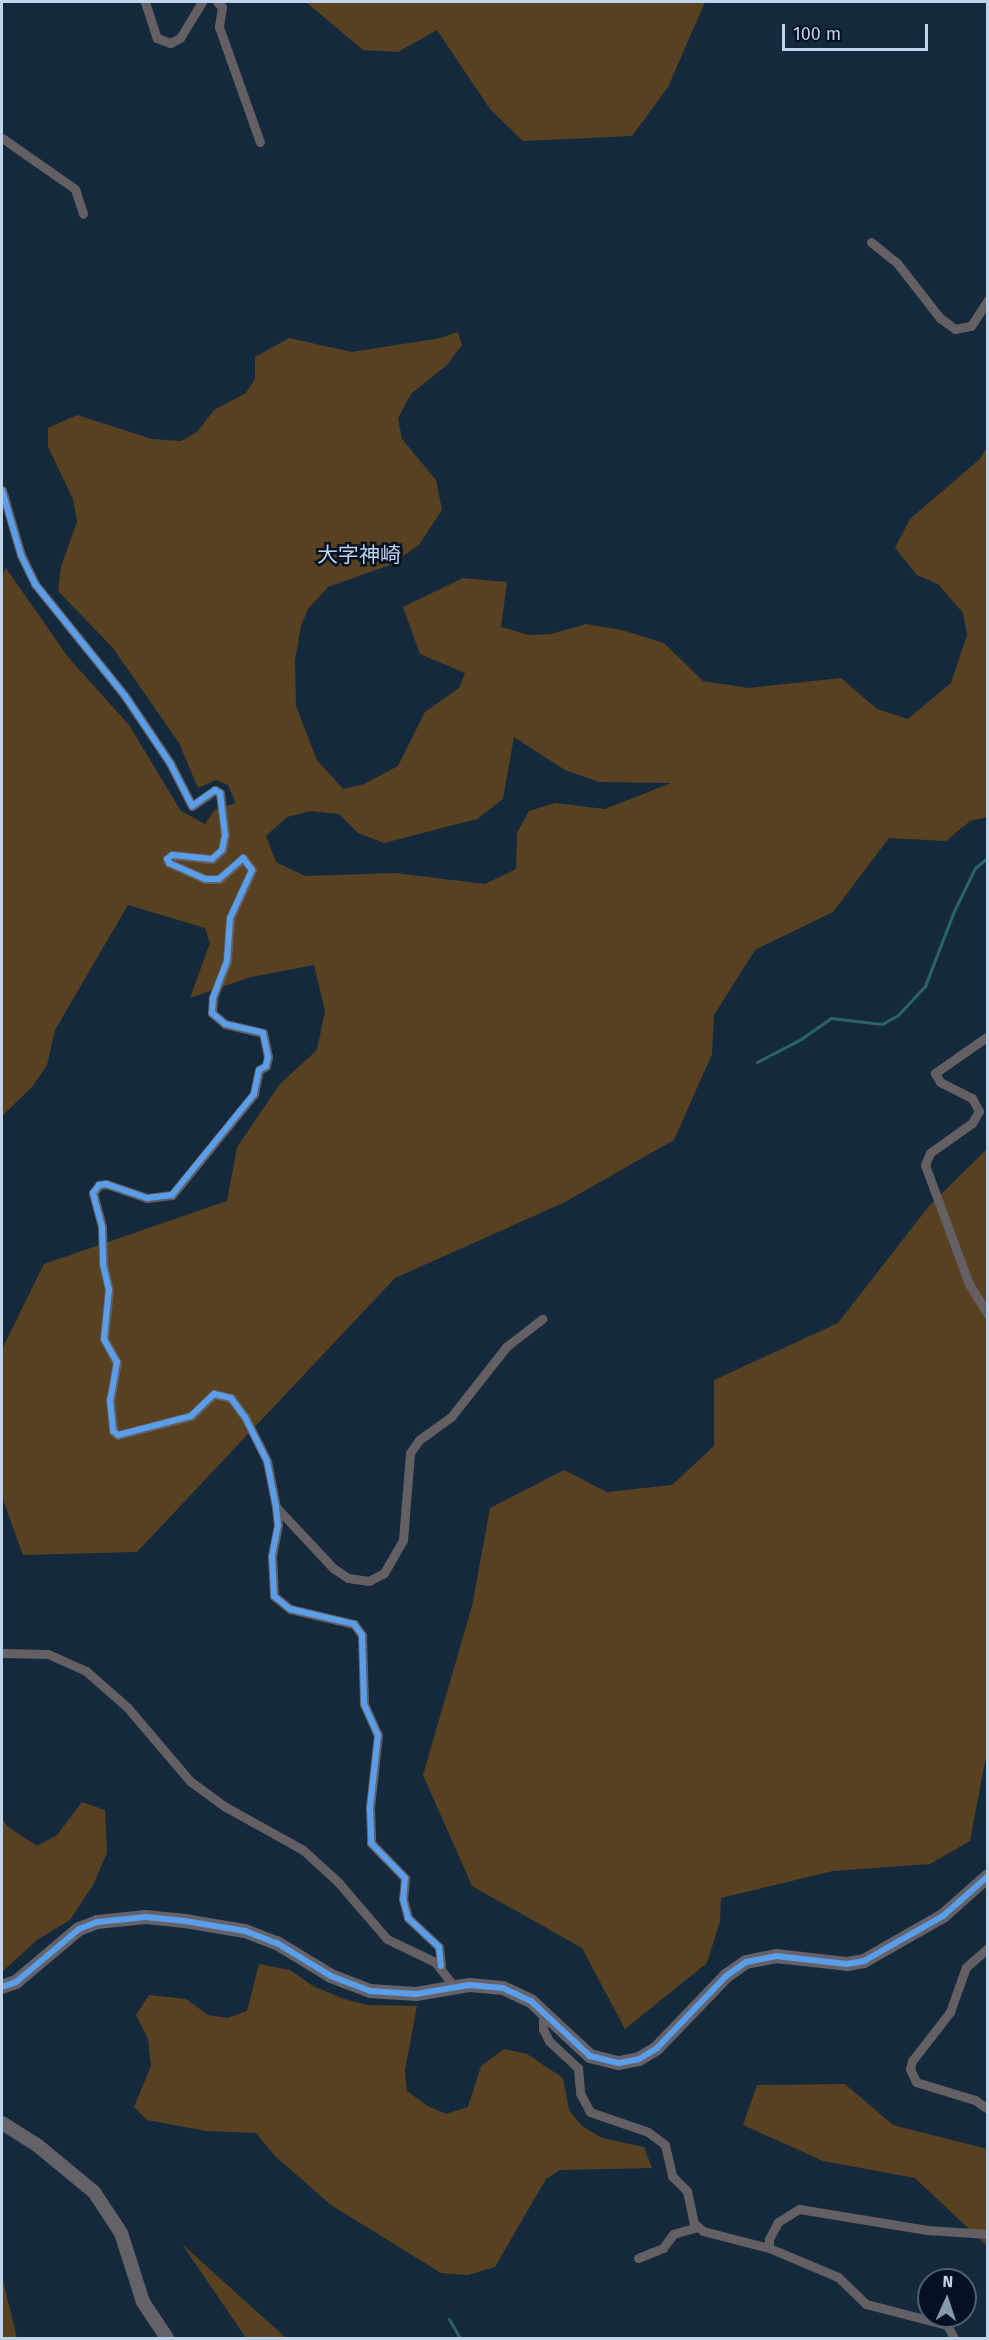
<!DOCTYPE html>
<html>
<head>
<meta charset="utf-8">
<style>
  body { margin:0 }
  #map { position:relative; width:989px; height:2340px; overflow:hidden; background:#15293d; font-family:"Fira Sans","Noto Sans JP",sans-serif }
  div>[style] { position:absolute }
  .green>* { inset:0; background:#574120 }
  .stream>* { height:3px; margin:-1.5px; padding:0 1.5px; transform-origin:1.5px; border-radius:1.5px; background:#2a6465 }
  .street>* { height:9px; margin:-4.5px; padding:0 4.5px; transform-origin:4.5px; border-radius:4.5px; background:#645f62 }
  .secondary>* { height:14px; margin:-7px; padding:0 7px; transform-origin:7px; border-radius:7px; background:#646168 }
  .cycleway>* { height:6px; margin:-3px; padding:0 3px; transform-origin:3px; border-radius:3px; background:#5a9eea }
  span { translate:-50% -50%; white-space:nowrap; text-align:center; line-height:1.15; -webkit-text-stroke:5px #041122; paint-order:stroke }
  .quarter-label { font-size:21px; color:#bfd3eb }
  .frame { position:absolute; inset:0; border:3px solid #bfd3eb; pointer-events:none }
  .north { position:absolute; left:917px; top:2268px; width:60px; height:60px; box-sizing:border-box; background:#041122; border:2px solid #4f5f72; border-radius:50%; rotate:3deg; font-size:16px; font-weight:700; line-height:24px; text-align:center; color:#bfd3eb }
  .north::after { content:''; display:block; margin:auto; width:21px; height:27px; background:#8498ae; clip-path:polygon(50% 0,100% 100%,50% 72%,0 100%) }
  .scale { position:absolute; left:782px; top:24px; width:146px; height:27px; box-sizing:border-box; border:3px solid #bfd3eb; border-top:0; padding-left:8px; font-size:18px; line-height:21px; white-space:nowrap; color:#bfd3eb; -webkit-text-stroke:4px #041122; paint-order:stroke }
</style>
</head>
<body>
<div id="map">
  <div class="green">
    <i style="clip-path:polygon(306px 2px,705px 2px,668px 87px,632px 136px,523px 141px,490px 109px,437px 30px,398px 52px,363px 50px)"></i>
    <i style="clip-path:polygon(evenodd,458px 332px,462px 345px,447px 365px,411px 394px,398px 418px,402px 439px,436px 480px,442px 510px,419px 545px,390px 565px,328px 587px,308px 609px,301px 626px,295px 660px,296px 706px,317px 760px,343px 789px,364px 784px,398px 766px,425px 712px,459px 688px,465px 673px,420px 654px,403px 607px,463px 578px,507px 582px,501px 627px,529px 635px,551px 634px,586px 624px,622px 630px,664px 643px,703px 681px,749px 688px,841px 678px,877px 709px,908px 719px,951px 683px,967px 635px,963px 613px,938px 584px,917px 575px,895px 548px,910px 519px,980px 459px,987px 447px,987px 817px,970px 821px,946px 841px,889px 838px,833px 912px,755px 950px,714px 1015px,712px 1054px,674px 1140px,563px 1203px,395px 1278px,137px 1552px,23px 1555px,2px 1497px,2px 1349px,44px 1264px,227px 1201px,237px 1147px,280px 1084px,317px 1050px,325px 1011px,314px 965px,251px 977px,190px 998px,210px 943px,205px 928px,128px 905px,55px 1030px,47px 1065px,32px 1087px,2px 1116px,2px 575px,6px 568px,68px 657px,129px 725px,181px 811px,205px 824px,215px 810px,236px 803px,228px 785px,216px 780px,198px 788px,179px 743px,113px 648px,58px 591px,61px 567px,77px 522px,73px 499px,48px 447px,48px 428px,77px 415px,152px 439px,181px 441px,197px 432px,214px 410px,246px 393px,255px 379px,255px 357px,289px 338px,352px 352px,441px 338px,458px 332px,514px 737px,565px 770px,599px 782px,671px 783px,605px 809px,555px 803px,529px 811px,517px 833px,516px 869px,485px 884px,395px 873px,305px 876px,276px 862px,266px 836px,287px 817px,311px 811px,339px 814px,358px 833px,384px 843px,477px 819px,503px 799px,514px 737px)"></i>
    <i style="clip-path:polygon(987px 1149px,988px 1746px,970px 1841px,930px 1864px,833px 1871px,721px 1898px,720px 1921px,707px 1963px,625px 2029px,582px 1948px,472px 1886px,423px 1775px,472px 1606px,490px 1508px,564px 1470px,607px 1492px,672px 1485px,714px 1446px,714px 1380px,838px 1323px,929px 1206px)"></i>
    <i style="clip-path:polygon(82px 1802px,105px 1810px,107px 1853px,93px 1885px,70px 1920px,37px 1940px,2px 1972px,2px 1818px,8px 1827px,37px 1846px,57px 1835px)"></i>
    <i style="clip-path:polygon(259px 1964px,290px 1970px,313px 1986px,344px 1999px,368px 2005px,417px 2006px,405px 2070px,407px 2091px,428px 2106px,446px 2114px,468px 2107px,481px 2066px,504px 2049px,527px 2054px,563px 2078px,569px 2110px,582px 2126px,602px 2138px,644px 2147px,652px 2168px,560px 2170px,546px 2179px,495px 2267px,468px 2275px,441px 2273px,331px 2205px,275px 2156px,256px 2133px,206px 2131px,147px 2120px,134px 2107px,151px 2066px,148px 2039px,136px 2015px,149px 1995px,186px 1999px,208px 2015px,228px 2018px,247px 2011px)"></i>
    <i style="clip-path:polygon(845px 2084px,893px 2125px,987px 2149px,987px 2246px,915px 2178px,823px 2161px,743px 2125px,757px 2085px)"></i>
    <i style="clip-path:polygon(182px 2244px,286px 2338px,246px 2338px)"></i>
    <i style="clip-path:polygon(2px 2275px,7px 2297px,17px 2338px,2px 2338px)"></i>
  </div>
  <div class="stream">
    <i style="left:757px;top:1062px;width:50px;rotate:-27.6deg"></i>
    <i style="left:801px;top:1039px;width:37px;rotate:-35deg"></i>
    <i style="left:831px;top:1018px;width:51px;rotate:6.7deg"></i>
    <i style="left:882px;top:1024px;width:18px;rotate:-29deg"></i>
    <i style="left:898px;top:1015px;width:40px;rotate:-47deg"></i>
    <i style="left:925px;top:986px;width:80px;rotate:-68.9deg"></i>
    <i style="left:954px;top:911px;width:48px;rotate:-64deg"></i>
    <i style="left:975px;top:868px;width:17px;rotate:-40deg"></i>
    <i style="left:449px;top:2319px;width:22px;rotate:60deg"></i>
  </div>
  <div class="street">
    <i style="left:145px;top:2px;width:38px;rotate:72deg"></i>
    <i style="left:157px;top:38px;width:14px;rotate:21deg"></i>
    <i style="left:170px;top:43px;width:11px;rotate:-27deg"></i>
    <i style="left:180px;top:38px;width:42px;rotate:-58.6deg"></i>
    <i style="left:217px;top:2px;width:7px;rotate:45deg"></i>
    <i style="left:222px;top:7px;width:20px;rotate:99deg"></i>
    <i style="left:219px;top:27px;width:122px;rotate:70.4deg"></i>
    <i style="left:2px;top:138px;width:89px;rotate:34.9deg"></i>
    <i style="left:75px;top:189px;width:26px;rotate:72deg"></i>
    <i style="left:871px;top:242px;width:33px;rotate:39deg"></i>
    <i style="left:897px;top:263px;width:70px;rotate:52deg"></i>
    <i style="left:940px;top:318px;width:19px;rotate:36deg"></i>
    <i style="left:955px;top:329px;width:16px;rotate:-11deg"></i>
    <i style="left:971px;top:326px;width:31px;rotate:-57deg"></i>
    <i style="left:2px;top:490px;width:68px;rotate:73.7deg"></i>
    <i style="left:21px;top:555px;width:32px;rotate:64deg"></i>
    <i style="left:35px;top:584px;width:144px;rotate:51.2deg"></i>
    <i style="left:125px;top:696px;width:81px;rotate:56.1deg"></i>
    <i style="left:170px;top:763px;width:48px;rotate:62.9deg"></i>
    <i style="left:192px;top:806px;width:28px;rotate:-35deg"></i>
    <i style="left:215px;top:790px;width:6px;rotate:31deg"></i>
    <i style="left:220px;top:793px;width:42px;rotate:83.2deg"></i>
    <i style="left:225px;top:835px;width:15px;rotate:101deg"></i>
    <i style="left:222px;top:850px;width:13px;rotate:138deg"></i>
    <i style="left:212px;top:859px;width:40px;rotate:-174.3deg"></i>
    <i style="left:172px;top:855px;width:6px;rotate:141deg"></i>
    <i style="left:167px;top:859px;width:4px;rotate:63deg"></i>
    <i style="left:169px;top:863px;width:39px;rotate:24deg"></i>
    <i style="left:205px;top:879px;width:14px"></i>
    <i style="left:219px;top:879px;width:32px;rotate:-41deg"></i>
    <i style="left:243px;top:858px;width:15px;rotate:53deg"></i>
    <i style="left:252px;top:870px;width:53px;rotate:114.6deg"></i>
    <i style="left:230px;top:918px;width:43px;rotate:94deg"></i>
    <i style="left:227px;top:961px;width:40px;rotate:111deg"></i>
    <i style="left:213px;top:998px;width:15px;rotate:94deg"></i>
    <i style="left:212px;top:1013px;width:17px;rotate:40deg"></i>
    <i style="left:225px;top:1024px;width:39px;rotate:13deg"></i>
    <i style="left:263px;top:1033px;width:25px;rotate:78deg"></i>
    <i style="left:268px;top:1057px;width:9px;rotate:103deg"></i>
    <i style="left:266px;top:1066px;width:8px;rotate:150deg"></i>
    <i style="left:259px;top:1070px;width:25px;rotate:102deg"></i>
    <i style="left:254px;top:1094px;width:130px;rotate:129.1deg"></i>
    <i style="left:172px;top:1195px;width:25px;rotate:173deg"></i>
    <i style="left:147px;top:1198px;width:43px;rotate:-161.1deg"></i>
    <i style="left:106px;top:1184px;width:7px;rotate:172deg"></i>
    <i style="left:99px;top:1185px;width:10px;rotate:127deg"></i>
    <i style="left:93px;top:1193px;width:35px;rotate:75deg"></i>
    <i style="left:102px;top:1227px;width:37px;rotate:88deg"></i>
    <i style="left:103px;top:1264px;width:26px;rotate:77deg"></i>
    <i style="left:109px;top:1289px;width:50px;rotate:95.7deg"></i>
    <i style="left:104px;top:1339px;width:26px;rotate:61deg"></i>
    <i style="left:117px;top:1362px;width:39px;rotate:100deg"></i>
    <i style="left:110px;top:1400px;width:31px;rotate:84deg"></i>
    <i style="left:113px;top:1431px;width:6px;rotate:39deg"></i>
    <i style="left:118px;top:1435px;width:75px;rotate:-14.6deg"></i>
    <i style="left:191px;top:1416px;width:32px;rotate:-44deg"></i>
    <i style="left:214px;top:1394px;width:17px;rotate:13deg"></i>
    <i style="left:231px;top:1398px;width:24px;rotate:54deg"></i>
    <i style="left:245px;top:1417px;width:49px;rotate:63.4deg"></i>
    <i style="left:267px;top:1461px;width:47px;rotate:78.9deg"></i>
    <i style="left:276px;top:1507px;width:18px;rotate:84deg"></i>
    <i style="left:278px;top:1525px;width:32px;rotate:101deg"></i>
    <i style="left:272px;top:1556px;width:40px;rotate:87.1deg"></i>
    <i style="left:274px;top:1596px;width:21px;rotate:39deg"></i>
    <i style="left:290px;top:1609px;width:66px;rotate:13.2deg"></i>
    <i style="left:354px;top:1624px;width:14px;rotate:54deg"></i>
    <i style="left:362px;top:1635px;width:69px;rotate:88.3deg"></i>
    <i style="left:364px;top:1704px;width:34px;rotate:66deg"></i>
    <i style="left:378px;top:1735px;width:72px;rotate:96.3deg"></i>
    <i style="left:370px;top:1807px;width:36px;rotate:88deg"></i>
    <i style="left:371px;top:1843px;width:49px;rotate:45.8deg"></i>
    <i style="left:405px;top:1878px;width:21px;rotate:95deg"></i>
    <i style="left:403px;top:1899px;width:20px;rotate:75deg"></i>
    <i style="left:408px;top:1918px;width:42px;rotate:43.1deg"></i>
    <i style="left:439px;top:1947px;width:19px;rotate:84deg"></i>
    <i style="left:988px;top:1036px;width:65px;rotate:145.1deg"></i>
    <i style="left:935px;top:1073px;width:10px;rotate:61deg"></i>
    <i style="left:940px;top:1082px;width:36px;rotate:27deg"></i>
    <i style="left:972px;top:1098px;width:15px;rotate:62deg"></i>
    <i style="left:979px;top:1111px;width:14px;rotate:120deg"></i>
    <i style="left:972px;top:1123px;width:52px;rotate:144.5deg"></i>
    <i style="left:930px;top:1153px;width:13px;rotate:113deg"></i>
    <i style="left:925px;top:1165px;width:127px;rotate:69.7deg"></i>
    <i style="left:969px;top:1284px;width:36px;rotate:58deg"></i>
    <i style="left:276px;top:1507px;width:83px;rotate:46.9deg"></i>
    <i style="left:333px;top:1568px;width:18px;rotate:34deg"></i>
    <i style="left:348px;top:1578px;width:21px;rotate:8deg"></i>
    <i style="left:369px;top:1581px;width:17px;rotate:-28deg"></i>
    <i style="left:384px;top:1573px;width:38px;rotate:-60deg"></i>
    <i style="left:403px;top:1540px;width:87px;rotate:-85.4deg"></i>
    <i style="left:410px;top:1453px;width:16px;rotate:-55deg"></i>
    <i style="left:419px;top:1440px;width:39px;rotate:-36deg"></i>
    <i style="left:451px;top:1417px;width:89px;rotate:-51.8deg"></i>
    <i style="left:506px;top:1347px;width:46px;rotate:-37.9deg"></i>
    <i style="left:2px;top:1653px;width:46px;rotate:1.2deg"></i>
    <i style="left:48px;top:1654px;width:42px;rotate:24.1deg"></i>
    <i style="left:86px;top:1671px;width:55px;rotate:41.3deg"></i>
    <i style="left:127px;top:1707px;width:97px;rotate:49.6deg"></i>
    <i style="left:190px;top:1781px;width:42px;rotate:36.3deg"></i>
    <i style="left:224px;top:1806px;width:90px;rotate:29.1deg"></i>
    <i style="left:303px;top:1850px;width:47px;rotate:42.4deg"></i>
    <i style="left:338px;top:1882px;width:75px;rotate:49.3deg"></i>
    <i style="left:387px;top:1939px;width:53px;rotate:25.6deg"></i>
    <i style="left:435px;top:1962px;width:31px;rotate:52deg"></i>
    <i style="left:988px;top:1948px;width:29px;rotate:139deg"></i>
    <i style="left:966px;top:1967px;width:48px;rotate:109.6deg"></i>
    <i style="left:950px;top:2012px;width:62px;rotate:127.8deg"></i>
    <i style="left:912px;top:2061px;width:8px;rotate:104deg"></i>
    <i style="left:910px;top:2069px;width:14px;rotate:65deg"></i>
    <i style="left:916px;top:2082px;width:62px;rotate:17deg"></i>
    <i style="left:975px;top:2100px;width:16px;rotate:35deg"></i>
    <i style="left:543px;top:2010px;width:19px;rotate:90deg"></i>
    <i style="left:543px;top:2029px;width:13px;rotate:63deg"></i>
    <i style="left:549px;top:2041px;width:40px;rotate:43deg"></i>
    <i style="left:578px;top:2068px;width:25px;rotate:85deg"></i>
    <i style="left:580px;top:2093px;width:21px;rotate:62deg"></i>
    <i style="left:590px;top:2112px;width:61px;rotate:19deg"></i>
    <i style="left:648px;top:2132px;width:21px;rotate:37deg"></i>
    <i style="left:665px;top:2145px;width:32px;rotate:77deg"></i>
    <i style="left:672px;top:2176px;width:21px;rotate:45deg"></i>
    <i style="left:687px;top:2191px;width:33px;rotate:78deg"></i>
    <i style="left:694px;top:2223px;width:12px;rotate:42deg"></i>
    <i style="left:703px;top:2231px;width:68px;rotate:14.4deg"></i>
    <i style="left:638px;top:2258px;width:27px;rotate:-22deg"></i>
    <i style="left:663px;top:2248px;width:17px;rotate:-54deg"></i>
    <i style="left:673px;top:2234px;width:26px;rotate:-16deg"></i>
    <i style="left:954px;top:2338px;width:15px;rotate:-118deg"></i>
    <i style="left:947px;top:2325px;width:84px;rotate:-165.5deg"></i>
    <i style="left:866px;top:2304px;width:39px;rotate:-136deg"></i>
    <i style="left:838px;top:2277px;width:75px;rotate:-157.2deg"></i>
    <i style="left:769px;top:2248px;width:9px;rotate:-90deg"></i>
    <i style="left:769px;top:2239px;width:19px;rotate:-62deg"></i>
    <i style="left:778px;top:2222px;width:25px;rotate:-32deg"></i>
    <i style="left:799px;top:2209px;width:130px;rotate:9.3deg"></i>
    <i style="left:927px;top:2230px;width:61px;rotate:3.8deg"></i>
  </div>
  <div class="secondary">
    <i style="left:2px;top:1987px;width:15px;rotate:-20deg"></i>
    <i style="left:16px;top:1982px;width:82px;rotate:-40.1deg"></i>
    <i style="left:79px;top:1929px;width:19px;rotate:-21deg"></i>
    <i style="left:97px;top:1922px;width:49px;rotate:-5.8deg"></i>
    <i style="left:146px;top:1917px;width:39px;rotate:6deg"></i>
    <i style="left:185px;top:1921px;width:61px;rotate:9.5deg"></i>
    <i style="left:245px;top:1931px;width:34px;rotate:21deg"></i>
    <i style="left:277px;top:1943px;width:63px;rotate:31.4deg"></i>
    <i style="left:331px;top:1976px;width:42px;rotate:21deg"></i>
    <i style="left:370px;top:1991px;width:46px;rotate:3.7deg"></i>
    <i style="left:416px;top:1994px;width:54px;rotate:-9.6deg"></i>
    <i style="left:469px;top:1985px;width:34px;rotate:5deg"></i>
    <i style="left:503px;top:1988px;width:31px;rotate:25deg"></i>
    <i style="left:531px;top:2001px;width:81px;rotate:43deg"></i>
    <i style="left:590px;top:2056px;width:30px;rotate:14deg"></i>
    <i style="left:619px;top:2063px;width:20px;rotate:-11deg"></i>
    <i style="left:639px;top:2059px;width:21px;rotate:-31deg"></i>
    <i style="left:657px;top:2048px;width:100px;rotate:-46.2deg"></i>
    <i style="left:726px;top:1976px;width:24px;rotate:-35deg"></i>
    <i style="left:746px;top:1962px;width:31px;rotate:-11deg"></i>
    <i style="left:776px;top:1956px;width:71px;rotate:6.4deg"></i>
    <i style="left:847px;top:1964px;width:17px;rotate:-10deg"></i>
    <i style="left:864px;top:1961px;width:91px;rotate:-29.7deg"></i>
    <i style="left:943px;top:1916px;width:60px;rotate:-41.6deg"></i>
    <i style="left:2px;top:2123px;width:41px;rotate:32.2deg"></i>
    <i style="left:37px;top:2145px;width:74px;rotate:39.5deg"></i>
    <i style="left:94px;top:2192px;width:49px;rotate:56.6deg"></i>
    <i style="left:121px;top:2233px;width:72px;rotate:72.3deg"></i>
    <i style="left:143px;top:2302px;width:43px;rotate:56.3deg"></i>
  </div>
  <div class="cycleway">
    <i style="left:2px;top:490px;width:68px;rotate:73.7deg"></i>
    <i style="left:21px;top:555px;width:32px;rotate:64deg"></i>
    <i style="left:35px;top:584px;width:144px;rotate:51.2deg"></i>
    <i style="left:125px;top:696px;width:81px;rotate:56.1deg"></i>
    <i style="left:170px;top:763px;width:48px;rotate:62.9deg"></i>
    <i style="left:192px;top:806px;width:28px;rotate:-35deg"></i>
    <i style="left:215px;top:790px;width:6px;rotate:31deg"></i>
    <i style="left:220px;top:793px;width:42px;rotate:83.2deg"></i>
    <i style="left:225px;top:835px;width:15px;rotate:101deg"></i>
    <i style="left:222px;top:850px;width:13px;rotate:138deg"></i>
    <i style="left:212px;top:859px;width:40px;rotate:-174.3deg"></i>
    <i style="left:172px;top:855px;width:6px;rotate:141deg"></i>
    <i style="left:167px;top:859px;width:4px;rotate:63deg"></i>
    <i style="left:169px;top:863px;width:39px;rotate:24deg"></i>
    <i style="left:205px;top:879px;width:14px"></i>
    <i style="left:219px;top:879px;width:32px;rotate:-41deg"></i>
    <i style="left:243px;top:858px;width:15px;rotate:53deg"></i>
    <i style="left:252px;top:870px;width:53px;rotate:114.6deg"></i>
    <i style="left:230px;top:918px;width:43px;rotate:94deg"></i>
    <i style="left:227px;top:961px;width:40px;rotate:111deg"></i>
    <i style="left:213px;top:998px;width:15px;rotate:94deg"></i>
    <i style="left:212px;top:1013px;width:17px;rotate:40deg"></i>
    <i style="left:225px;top:1024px;width:39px;rotate:13deg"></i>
    <i style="left:263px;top:1033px;width:25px;rotate:78deg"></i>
    <i style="left:268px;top:1057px;width:9px;rotate:103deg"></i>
    <i style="left:266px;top:1066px;width:8px;rotate:150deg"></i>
    <i style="left:259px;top:1070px;width:25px;rotate:102deg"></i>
    <i style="left:254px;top:1094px;width:130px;rotate:129.1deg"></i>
    <i style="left:172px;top:1195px;width:25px;rotate:173deg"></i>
    <i style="left:147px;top:1198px;width:43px;rotate:-161.1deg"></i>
    <i style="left:106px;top:1184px;width:7px;rotate:172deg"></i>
    <i style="left:99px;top:1185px;width:10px;rotate:127deg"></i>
    <i style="left:93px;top:1193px;width:35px;rotate:75deg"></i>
    <i style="left:102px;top:1227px;width:37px;rotate:88deg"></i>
    <i style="left:103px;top:1264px;width:26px;rotate:77deg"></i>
    <i style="left:109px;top:1289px;width:50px;rotate:95.7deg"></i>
    <i style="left:104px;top:1339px;width:26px;rotate:61deg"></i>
    <i style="left:117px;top:1362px;width:39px;rotate:100deg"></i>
    <i style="left:110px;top:1400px;width:31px;rotate:84deg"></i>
    <i style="left:113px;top:1431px;width:6px;rotate:39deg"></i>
    <i style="left:118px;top:1435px;width:75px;rotate:-14.6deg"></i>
    <i style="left:191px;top:1416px;width:32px;rotate:-44deg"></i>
    <i style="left:214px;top:1394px;width:17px;rotate:13deg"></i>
    <i style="left:231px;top:1398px;width:24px;rotate:54deg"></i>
    <i style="left:245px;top:1417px;width:49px;rotate:63.4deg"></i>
    <i style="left:267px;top:1461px;width:47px;rotate:78.9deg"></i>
    <i style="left:276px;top:1507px;width:18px;rotate:84deg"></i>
    <i style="left:278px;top:1525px;width:32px;rotate:101deg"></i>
    <i style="left:272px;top:1556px;width:40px;rotate:87.1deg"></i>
    <i style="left:274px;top:1596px;width:21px;rotate:39deg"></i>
    <i style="left:290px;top:1609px;width:66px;rotate:13.2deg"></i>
    <i style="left:354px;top:1624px;width:14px;rotate:54deg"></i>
    <i style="left:362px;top:1635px;width:69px;rotate:88.3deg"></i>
    <i style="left:364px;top:1704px;width:34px;rotate:66deg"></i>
    <i style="left:378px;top:1735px;width:72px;rotate:96.3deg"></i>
    <i style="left:370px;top:1807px;width:36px;rotate:88deg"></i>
    <i style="left:371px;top:1843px;width:49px;rotate:45.8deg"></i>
    <i style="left:405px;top:1878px;width:21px;rotate:95deg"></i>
    <i style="left:403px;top:1899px;width:20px;rotate:75deg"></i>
    <i style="left:408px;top:1918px;width:42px;rotate:43.1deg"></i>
    <i style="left:439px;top:1947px;width:19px;rotate:84deg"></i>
    <i style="left:2px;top:1987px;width:15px;rotate:-20deg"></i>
    <i style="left:16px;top:1982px;width:82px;rotate:-40.1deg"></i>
    <i style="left:79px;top:1929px;width:19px;rotate:-21deg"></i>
    <i style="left:97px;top:1922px;width:49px;rotate:-5.8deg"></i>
    <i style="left:146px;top:1917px;width:39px;rotate:6deg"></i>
    <i style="left:185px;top:1921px;width:61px;rotate:9.5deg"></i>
    <i style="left:245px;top:1931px;width:34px;rotate:21deg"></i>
    <i style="left:277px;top:1943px;width:63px;rotate:31.4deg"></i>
    <i style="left:331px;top:1976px;width:42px;rotate:21deg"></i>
    <i style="left:370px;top:1991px;width:46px;rotate:3.7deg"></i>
    <i style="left:416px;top:1994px;width:54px;rotate:-9.6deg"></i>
    <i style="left:469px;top:1985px;width:34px;rotate:5deg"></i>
    <i style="left:503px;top:1988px;width:31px;rotate:25deg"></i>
    <i style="left:531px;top:2001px;width:81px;rotate:43deg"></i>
    <i style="left:590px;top:2056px;width:30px;rotate:14deg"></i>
    <i style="left:619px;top:2063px;width:20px;rotate:-11deg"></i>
    <i style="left:639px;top:2059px;width:21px;rotate:-31deg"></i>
    <i style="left:657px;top:2048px;width:100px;rotate:-46.2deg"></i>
    <i style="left:726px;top:1976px;width:24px;rotate:-35deg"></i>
    <i style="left:746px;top:1962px;width:31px;rotate:-11deg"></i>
    <i style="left:776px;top:1956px;width:71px;rotate:6.4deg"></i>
    <i style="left:847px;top:1964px;width:17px;rotate:-10deg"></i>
    <i style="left:864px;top:1961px;width:91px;rotate:-29.7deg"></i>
    <i style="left:943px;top:1916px;width:60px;rotate:-41.6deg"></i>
  </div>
  <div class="quarter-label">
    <span style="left:359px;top:555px">大字神崎</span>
  </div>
  <div class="frame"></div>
  <div class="north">N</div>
  <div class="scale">100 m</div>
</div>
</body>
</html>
